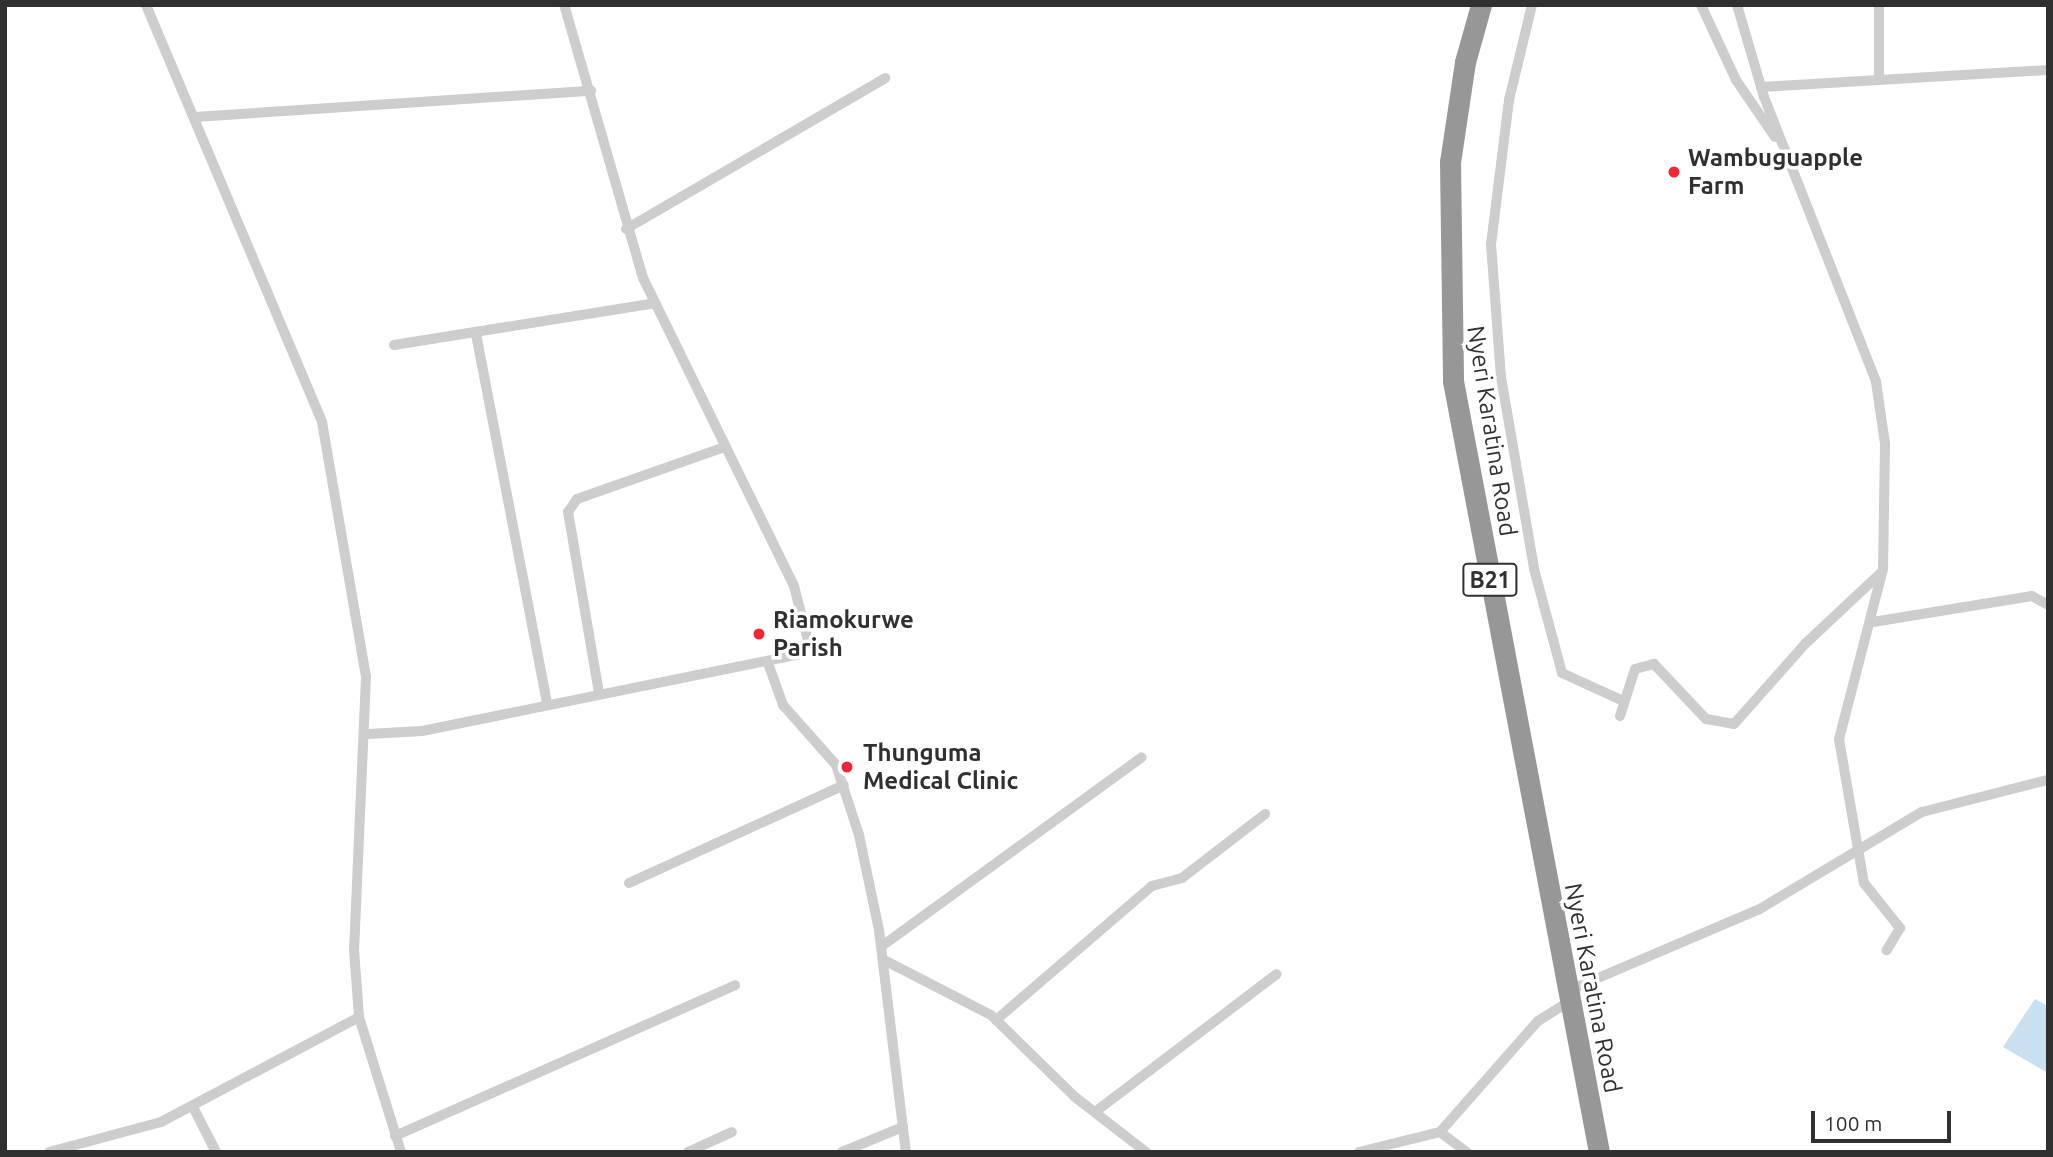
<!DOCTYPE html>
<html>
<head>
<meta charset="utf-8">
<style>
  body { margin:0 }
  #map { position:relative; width:2053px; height:1157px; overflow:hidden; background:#fff; font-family:Ubuntu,sans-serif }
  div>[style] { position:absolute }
  .water>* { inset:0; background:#c8e0ef }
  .street>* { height:10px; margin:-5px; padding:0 5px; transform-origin:5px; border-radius:5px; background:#cdcdcd }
  .highway>* { height:21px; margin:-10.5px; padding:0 10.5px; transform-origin:10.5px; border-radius:10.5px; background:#979797 }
  .dots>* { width:19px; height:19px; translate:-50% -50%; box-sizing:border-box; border:4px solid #fff; border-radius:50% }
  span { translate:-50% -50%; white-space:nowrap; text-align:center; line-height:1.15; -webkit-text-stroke:7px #fff; paint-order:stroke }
  .shield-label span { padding:2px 5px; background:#fff; border:2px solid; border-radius:5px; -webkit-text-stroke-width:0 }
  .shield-label { font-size:23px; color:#303030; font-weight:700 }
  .poi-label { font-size:24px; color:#303030; font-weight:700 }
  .left { translate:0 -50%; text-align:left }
  .street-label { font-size:24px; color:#303030 }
  .frame { position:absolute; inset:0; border:7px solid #303030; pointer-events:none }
  .scale { position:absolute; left:1811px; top:1111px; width:140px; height:32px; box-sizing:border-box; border:4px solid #303030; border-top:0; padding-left:9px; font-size:21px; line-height:24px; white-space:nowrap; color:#303030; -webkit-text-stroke:5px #fff; paint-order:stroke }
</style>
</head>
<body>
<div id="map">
  <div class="water">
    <i style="clip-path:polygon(2035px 999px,2048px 1006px,2048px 1073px,2003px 1047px)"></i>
  </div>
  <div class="street">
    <i style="left:146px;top:5px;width:453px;rotate:67.1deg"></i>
    <i style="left:322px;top:422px;width:259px;rotate:80.2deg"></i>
    <i style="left:366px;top:677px;width:272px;rotate:92.5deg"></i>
    <i style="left:354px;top:949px;width:68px;rotate:85.8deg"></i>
    <i style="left:359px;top:1017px;width:141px;rotate:72.7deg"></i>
    <i style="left:1532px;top:5px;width:98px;rotate:103.6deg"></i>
    <i style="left:1509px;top:100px;width:145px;rotate:97.1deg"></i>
    <i style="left:1491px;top:244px;width:133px;rotate:85.7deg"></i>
    <i style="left:1501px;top:377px;width:195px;rotate:80.2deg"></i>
    <i style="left:1534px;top:569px;width:108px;rotate:74.9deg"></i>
    <i style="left:1562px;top:673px;width:65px;rotate:24.6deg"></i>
    <i style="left:1701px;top:5px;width:83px;rotate:65deg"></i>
    <i style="left:1736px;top:80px;width:69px;rotate:55.6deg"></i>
    <i style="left:1737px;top:5px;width:96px;rotate:73.6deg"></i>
    <i style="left:1764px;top:97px;width:306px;rotate:68.5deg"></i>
    <i style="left:1876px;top:382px;width:63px;rotate:81.7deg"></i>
    <i style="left:1885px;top:444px;width:125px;rotate:90.9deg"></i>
    <i style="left:1883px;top:569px;width:176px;rotate:104.5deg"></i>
    <i style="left:1839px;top:739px;width:146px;rotate:80.2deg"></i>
    <i style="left:1864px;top:883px;width:58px;rotate:51.3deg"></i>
    <i style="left:1900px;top:928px;width:26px;rotate:121deg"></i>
    <i style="left:1879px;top:5px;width:75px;rotate:90deg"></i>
    <i style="left:1761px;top:87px;width:288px;rotate:-3.4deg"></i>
    <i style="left:195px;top:117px;width:397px;rotate:-3.8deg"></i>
    <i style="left:626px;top:229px;width:300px;rotate:-30.2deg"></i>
    <i style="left:476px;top:334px;width:375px;rotate:79.1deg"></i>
    <i style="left:394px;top:345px;width:264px;rotate:-9.1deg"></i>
    <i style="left:1873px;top:622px;width:161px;rotate:-9.3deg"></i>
    <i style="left:2032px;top:596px;width:18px;rotate:29deg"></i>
    <i style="left:768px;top:663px;width:45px;rotate:70.3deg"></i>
    <i style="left:783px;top:705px;width:80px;rotate:48.5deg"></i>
    <i style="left:836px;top:765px;width:74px;rotate:71.8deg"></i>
    <i style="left:859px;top:835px;width:97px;rotate:78.1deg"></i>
    <i style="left:879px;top:930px;width:224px;rotate:83.1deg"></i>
    <i style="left:599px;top:693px;width:184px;rotate:-99.7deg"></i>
    <i style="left:568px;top:512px;width:16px;rotate:-55deg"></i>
    <i style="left:577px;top:499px;width:157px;rotate:-19.4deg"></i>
    <i style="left:1620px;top:716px;width:49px;rotate:-72.3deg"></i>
    <i style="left:1635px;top:669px;width:20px;rotate:-15deg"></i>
    <i style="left:1654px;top:664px;width:76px;rotate:46.6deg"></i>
    <i style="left:1706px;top:719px;width:28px;rotate:10deg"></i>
    <i style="left:1734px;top:724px;width:108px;rotate:-48.4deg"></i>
    <i style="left:1806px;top:643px;width:104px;rotate:-43.1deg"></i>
    <i style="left:368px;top:734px;width:54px;rotate:-3.2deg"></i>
    <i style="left:422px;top:731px;width:397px;rotate:-11.5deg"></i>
    <i style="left:811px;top:652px;width:68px;rotate:-104.4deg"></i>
    <i style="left:794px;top:586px;width:343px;rotate:-116.1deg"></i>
    <i style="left:643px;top:278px;width:284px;rotate:-106.1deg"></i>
    <i style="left:629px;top:883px;width:236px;rotate:-24.5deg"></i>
    <i style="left:882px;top:946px;width:321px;rotate:-36deg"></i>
    <i style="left:884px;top:960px;width:120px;rotate:27.2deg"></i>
    <i style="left:991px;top:1015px;width:117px;rotate:44.3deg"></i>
    <i style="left:1075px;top:1097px;width:90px;rotate:37.8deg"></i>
    <i style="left:1570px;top:990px;width:204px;rotate:-23.1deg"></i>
    <i style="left:1758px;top:910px;width:191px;rotate:-30.9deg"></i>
    <i style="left:1922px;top:812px;width:130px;rotate:-14.3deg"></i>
    <i style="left:996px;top:1020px;width:206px;rotate:-40.7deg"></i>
    <i style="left:1152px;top:886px;width:31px;rotate:-15deg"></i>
    <i style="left:1182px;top:878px;width:105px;rotate:-37.6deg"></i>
    <i style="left:193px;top:1107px;width:51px;rotate:62.9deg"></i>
    <i style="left:1095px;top:1112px;width:228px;rotate:-37.2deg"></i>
    <i style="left:1440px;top:1132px;width:34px;rotate:37deg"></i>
    <i style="left:395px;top:1136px;width:372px;rotate:-23.9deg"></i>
    <i style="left:49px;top:1152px;width:116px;rotate:-15deg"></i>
    <i style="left:161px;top:1122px;width:224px;rotate:-27.9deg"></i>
    <i style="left:688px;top:1152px;width:48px;rotate:-24.4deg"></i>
    <i style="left:842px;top:1152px;width:66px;rotate:-22.3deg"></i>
    <i style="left:1359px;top:1152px;width:83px;rotate:-13.9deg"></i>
    <i style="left:1440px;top:1132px;width:148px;rotate:-48.6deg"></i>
    <i style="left:1538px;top:1021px;width:40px;rotate:-32deg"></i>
  </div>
  <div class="highway">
    <i style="left:1481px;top:5px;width:59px;rotate:105.7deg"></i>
    <i style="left:1465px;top:62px;width:101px;rotate:98.5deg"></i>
    <i style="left:1450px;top:162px;width:219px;rotate:89.2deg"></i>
    <i style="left:1453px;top:381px;width:785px;rotate:79.28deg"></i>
  </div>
  <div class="dots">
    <i style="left:1674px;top:172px;background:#f42535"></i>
    <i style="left:759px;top:634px;background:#f42535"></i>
    <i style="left:847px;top:767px;background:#f42535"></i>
  </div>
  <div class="shield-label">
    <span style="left:1490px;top:580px">B21</span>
  </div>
  <div class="poi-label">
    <span class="left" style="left:1688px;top:172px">Wambuguapple<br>Farm</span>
    <span class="left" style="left:773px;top:634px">Riamokurwe<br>Parish</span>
    <span class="left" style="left:863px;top:767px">Thunguma<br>Medical Clinic</span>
  </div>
  <div class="street-label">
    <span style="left:1492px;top:431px;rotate:81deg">Nyeri Karatina Road</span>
    <span style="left:1593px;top:988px;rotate:79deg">Nyeri Karatina Road</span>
  </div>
  <div class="frame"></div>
  <div class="scale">100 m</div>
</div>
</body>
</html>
